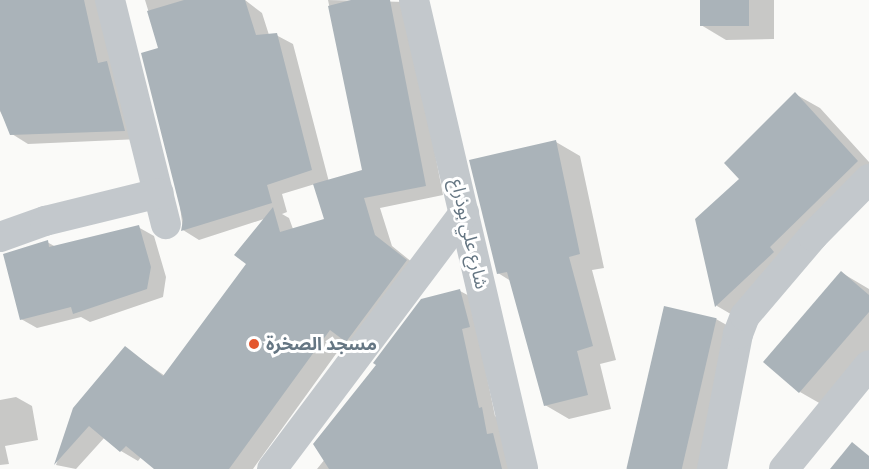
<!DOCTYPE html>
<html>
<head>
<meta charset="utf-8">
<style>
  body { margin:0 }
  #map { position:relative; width:869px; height:469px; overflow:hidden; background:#fafaf8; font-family:"Archivo Narrow","Noto Sans Arabic",sans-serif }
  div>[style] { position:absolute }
  .shadow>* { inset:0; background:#0003 }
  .building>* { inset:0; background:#aab3b9; transform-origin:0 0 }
  .minor>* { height:30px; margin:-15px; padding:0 15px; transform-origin:15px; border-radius:15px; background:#c3c8cc }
  .dots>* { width:16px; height:16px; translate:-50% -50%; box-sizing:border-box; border:3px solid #fff; border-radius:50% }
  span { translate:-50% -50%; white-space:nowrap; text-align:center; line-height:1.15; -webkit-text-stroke:6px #fff; paint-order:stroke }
  .street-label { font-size:18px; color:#657683 }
  .poi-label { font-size:18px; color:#657683; font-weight:700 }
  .left { translate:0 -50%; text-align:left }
</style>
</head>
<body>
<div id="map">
  <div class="shadow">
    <i style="clip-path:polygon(0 0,98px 0,140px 139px,28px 144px,12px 134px,0 111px)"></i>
    <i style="clip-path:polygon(evenodd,145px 0,245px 0,262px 13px,269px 35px,276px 35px,293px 44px,329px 182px,364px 172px,328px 0,406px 2px,443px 195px,380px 208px,392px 246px,423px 271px,364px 350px,346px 340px,253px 469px,156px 469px,141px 457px,138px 461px,121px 451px,105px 437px,76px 469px,56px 465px,75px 409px,125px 348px,165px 376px,248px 264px,264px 219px,199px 240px,183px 230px,160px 49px,145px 0,315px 184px,325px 220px,293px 229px,289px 218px,282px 214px,287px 212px,282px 194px,315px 184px)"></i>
    <i style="clip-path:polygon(701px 0,774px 0,774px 39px,726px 40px,701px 25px)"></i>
    <i style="clip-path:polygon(795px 94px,820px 108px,869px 162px,869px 189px,741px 320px,717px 306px,697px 220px,741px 179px)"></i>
    <i style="clip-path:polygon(556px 142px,580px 156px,604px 268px,592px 270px,616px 360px,600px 364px,611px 409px,569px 419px,545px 405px,511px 281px,498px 273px)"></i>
    <i style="clip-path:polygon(138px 227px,154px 236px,166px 277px,163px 297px,90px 322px,81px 317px,37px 328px,21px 319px,47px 242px,56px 247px)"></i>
    <i style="clip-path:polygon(842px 273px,869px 289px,869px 361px,828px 408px,800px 392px)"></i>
    <i style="clip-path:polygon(460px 291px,477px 300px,479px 338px,495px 416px,499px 419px,516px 469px,317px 469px)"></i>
    <i style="clip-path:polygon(716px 319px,732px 328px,702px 469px,631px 469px)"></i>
    <i style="clip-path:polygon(16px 397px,32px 406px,38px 440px,5px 446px,9px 464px,0 465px,0 400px)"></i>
  </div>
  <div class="building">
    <i style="clip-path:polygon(0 0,84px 0,98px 63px,107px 61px,125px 131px,10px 135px,0 110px)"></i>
    <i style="clip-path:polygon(184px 0,245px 0,256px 35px,277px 33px,312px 170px,267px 185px,272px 203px,181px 231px,183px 220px,141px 53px,158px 48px,147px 11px)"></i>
    <i style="clip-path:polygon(351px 0,390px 0,426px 186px,364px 198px,375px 235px,407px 260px,346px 342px,330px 330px,229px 469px,154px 469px,126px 446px,120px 452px,89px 426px,54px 465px,73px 408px,125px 346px,163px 376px,246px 264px,234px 255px,273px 207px,280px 232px,324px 219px,313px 184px,362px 170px,328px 6px)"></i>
    <i style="left:700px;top:0;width:49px;height:26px"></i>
    <i style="clip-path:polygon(795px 92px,858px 161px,770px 247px,774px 252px,715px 307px,695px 219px,739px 179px,724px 163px)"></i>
    <i style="clip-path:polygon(556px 140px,580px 254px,569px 257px,593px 346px,577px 351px,588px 395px,544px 406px,507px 272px,497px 274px,469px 160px)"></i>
    <i style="clip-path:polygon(139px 225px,151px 267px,147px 289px,73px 314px,71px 307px,20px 320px,3px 254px,48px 240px,49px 247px)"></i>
    <i style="clip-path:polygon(841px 271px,869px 295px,869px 312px,799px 393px,763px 362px)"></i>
    <i style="clip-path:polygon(460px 289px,470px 327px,462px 329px,479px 408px,482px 407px,487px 434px,493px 433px,502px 469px,329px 469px,313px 444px,376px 365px,373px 363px,421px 299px)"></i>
    <i style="left:664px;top:306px;width:54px;height:167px;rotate:13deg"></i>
    <i style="clip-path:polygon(852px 442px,869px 456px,869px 469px,830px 469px)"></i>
  </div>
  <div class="minor">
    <i style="left:110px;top:0;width:231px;rotate:76deg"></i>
    <i style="left:414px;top:0;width:481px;rotate:76.9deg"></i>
    <i style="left:0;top:237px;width:48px;rotate:-19.6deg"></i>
    <i style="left:45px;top:221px;width:117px;rotate:-13.8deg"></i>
    <i style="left:272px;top:469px;width:320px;rotate:-53.1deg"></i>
    <i style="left:712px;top:469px;width:137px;rotate:-79.1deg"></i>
    <i style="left:738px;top:334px;width:19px;rotate:-69deg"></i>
    <i style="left:745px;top:316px;width:105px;rotate:-49.6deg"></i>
    <i style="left:813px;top:236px;width:80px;rotate:-45.5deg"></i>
    <i style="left:784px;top:469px;width:134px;rotate:-50.7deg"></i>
  </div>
  <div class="dots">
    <i style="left:254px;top:344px;background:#e4572e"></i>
  </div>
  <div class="street-label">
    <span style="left:469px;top:234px;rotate:77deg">شارع علي بوذراع</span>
  </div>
  <div class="poi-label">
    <span class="left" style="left:266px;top:344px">مسجد الصخرة</span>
  </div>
</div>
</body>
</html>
